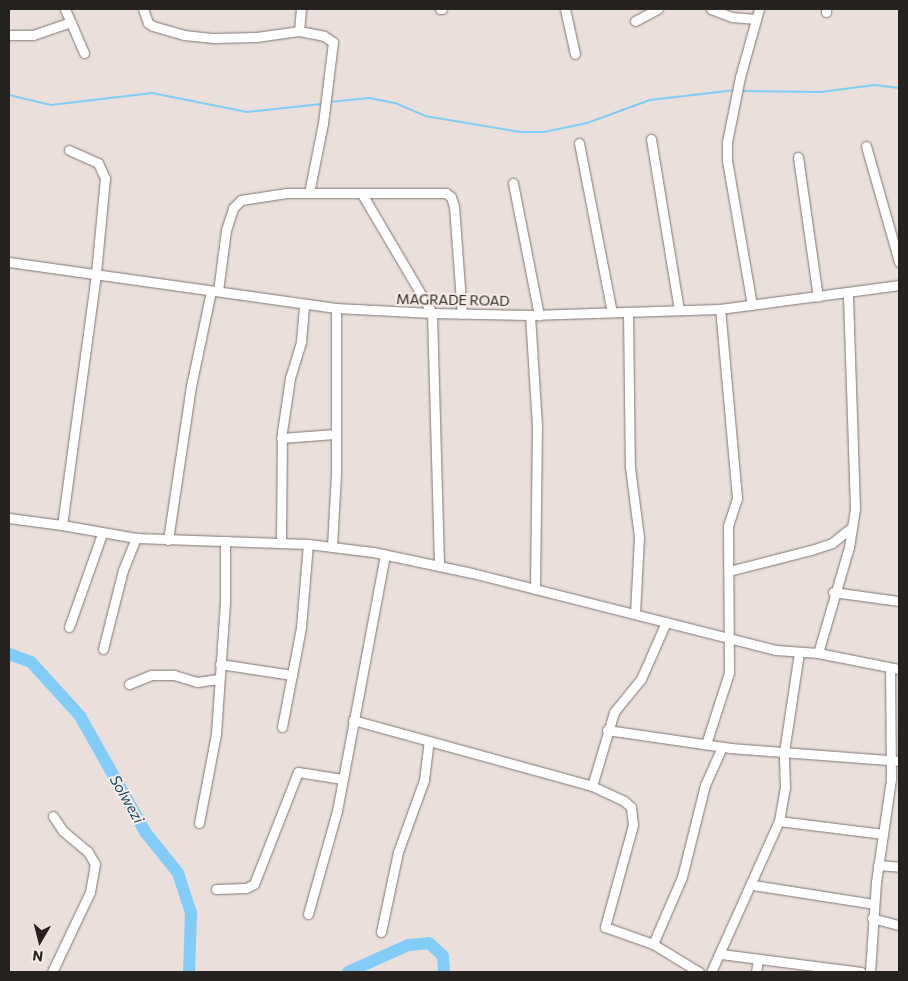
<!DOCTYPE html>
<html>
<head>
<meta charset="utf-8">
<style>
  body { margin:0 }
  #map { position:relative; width:908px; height:981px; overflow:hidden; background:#eadfda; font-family:Commissioner,sans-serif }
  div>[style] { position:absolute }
  .stream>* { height:2px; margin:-1px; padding:0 1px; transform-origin:1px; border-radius:1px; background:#82cdf7 }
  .river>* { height:12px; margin:-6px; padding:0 6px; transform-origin:6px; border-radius:6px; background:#82cdf7 }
  .roads { filter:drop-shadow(0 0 1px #807672) drop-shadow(0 0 1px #807672) }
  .minor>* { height:9px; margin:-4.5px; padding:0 4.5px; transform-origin:4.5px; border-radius:4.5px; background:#fff }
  span { translate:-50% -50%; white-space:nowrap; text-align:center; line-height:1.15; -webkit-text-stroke:4px #f7ece7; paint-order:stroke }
  .street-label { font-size:14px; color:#262220 }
  .water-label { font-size:15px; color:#0f4c68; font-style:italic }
  .frame { position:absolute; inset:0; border:10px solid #262220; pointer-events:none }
  .north { position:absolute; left:15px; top:916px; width:50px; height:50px; -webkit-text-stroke:4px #f7ece7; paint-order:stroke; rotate:188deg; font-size:14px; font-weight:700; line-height:20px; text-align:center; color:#262220 }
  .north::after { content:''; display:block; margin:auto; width:18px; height:22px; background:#262220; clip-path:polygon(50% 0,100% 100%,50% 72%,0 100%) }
</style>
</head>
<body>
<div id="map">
  <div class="stream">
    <i style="left:740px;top:91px;width:81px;rotate:0.7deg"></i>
    <i style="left:821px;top:92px;width:54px;rotate:-7.4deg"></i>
    <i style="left:875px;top:85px;width:24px;rotate:7deg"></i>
    <i style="left:9px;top:95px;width:43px;rotate:13.4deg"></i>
    <i style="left:51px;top:105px;width:102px;rotate:-6.8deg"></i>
    <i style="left:152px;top:93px;width:97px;rotate:11.3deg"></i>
    <i style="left:247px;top:112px;width:75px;rotate:-6.1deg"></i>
    <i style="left:329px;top:102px;width:40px;rotate:-5.7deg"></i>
    <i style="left:369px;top:98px;width:26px;rotate:11deg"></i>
    <i style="left:395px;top:103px;width:33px;rotate:23deg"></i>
    <i style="left:425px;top:116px;width:97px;rotate:9.5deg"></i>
    <i style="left:521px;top:132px;width:23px"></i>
    <i style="left:544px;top:132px;width:44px;rotate:-11.8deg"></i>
    <i style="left:587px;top:123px;width:67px;rotate:-20.1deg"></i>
    <i style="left:650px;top:100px;width:86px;rotate:-6.7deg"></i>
  </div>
  <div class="river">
    <i style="left:9px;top:654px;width:23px;rotate:20deg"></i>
    <i style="left:31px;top:662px;width:73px;rotate:47.8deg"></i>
    <i style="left:80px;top:716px;width:134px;rotate:60.6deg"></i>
    <i style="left:146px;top:833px;width:51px;rotate:51.3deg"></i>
    <i style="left:178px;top:873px;width:42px;rotate:72deg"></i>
    <i style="left:191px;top:913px;width:59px;rotate:91.9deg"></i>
    <i style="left:348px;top:972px;width:66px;rotate:-24.2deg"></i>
    <i style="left:408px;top:945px;width:21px;rotate:-5deg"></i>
    <i style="left:429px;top:943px;width:19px;rotate:43deg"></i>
    <i style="left:443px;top:956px;width:16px;rotate:86deg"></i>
  </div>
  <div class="roads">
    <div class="minor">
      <i style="left:65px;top:9px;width:48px;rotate:66.6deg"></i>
      <i style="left:143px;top:9px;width:15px;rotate:70deg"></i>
      <i style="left:148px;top:23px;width:6px;rotate:31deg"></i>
      <i style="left:153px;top:26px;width:32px;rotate:16deg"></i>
      <i style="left:184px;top:35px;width:30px;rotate:6deg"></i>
      <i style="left:214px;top:38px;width:42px;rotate:-1.4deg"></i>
      <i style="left:256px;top:37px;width:43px;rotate:-7.9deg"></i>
      <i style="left:299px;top:31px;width:22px;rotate:-85deg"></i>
      <i style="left:440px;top:9px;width:2px"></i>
      <i style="left:565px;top:9px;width:46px;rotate:77.5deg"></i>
      <i style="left:711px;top:9px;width:22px;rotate:21deg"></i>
      <i style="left:732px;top:17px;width:24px;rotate:5deg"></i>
      <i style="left:826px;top:12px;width:3px;rotate:-90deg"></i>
      <i style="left:635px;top:21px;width:26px;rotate:-28deg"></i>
      <i style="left:299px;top:31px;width:25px;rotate:11deg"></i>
      <i style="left:324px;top:36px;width:11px;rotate:34deg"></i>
      <i style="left:333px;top:42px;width:82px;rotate:97deg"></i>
      <i style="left:323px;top:123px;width:71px;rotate:101.3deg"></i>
      <i style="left:9px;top:35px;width:24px"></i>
      <i style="left:33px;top:35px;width:40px;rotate:-18.9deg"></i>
      <i style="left:651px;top:139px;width:173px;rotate:80.7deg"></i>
      <i style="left:579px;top:143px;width:172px;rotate:79deg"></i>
      <i style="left:866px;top:146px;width:121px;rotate:74.1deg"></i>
      <i style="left:69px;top:150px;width:32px;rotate:24deg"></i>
      <i style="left:98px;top:163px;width:17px;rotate:65deg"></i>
      <i style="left:105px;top:178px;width:96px;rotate:95.4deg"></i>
      <i style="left:96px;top:274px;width:253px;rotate:97.7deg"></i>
      <i style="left:62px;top:525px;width:75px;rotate:10deg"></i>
      <i style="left:136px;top:538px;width:172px;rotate:2deg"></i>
      <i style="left:308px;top:544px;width:65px;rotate:7deg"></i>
      <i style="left:373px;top:552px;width:101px;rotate:12deg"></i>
      <i style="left:472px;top:573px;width:314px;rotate:14.2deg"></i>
      <i style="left:776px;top:650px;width:42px;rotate:4.1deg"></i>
      <i style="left:818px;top:653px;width:83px;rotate:11.2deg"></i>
      <i style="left:798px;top:157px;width:141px;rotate:81.9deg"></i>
      <i style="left:513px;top:183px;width:135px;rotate:78.9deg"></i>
      <i style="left:362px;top:194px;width:138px;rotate:59.5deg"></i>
      <i style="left:432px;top:313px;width:253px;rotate:88.4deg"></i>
      <i style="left:9px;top:262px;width:330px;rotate:8deg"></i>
      <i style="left:336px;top:308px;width:96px;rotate:3deg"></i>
      <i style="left:432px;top:313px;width:98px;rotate:1.2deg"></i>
      <i style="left:530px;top:315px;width:190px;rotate:-1.8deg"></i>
      <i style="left:720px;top:309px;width:181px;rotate:-7.6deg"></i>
      <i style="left:218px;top:291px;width:62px;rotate:-82.5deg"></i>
      <i style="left:226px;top:230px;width:23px;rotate:-72deg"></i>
      <i style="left:233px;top:208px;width:11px;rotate:-45deg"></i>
      <i style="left:241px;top:200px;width:46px;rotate:-8.8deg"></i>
      <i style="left:286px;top:193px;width:160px"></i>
      <i style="left:446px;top:193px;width:6px;rotate:39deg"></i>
      <i style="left:451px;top:197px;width:9px;rotate:72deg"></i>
      <i style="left:454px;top:206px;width:108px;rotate:85.8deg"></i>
      <i style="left:752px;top:305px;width:146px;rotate:-99.8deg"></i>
      <i style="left:727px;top:161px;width:19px;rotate:-90deg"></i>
      <i style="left:727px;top:142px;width:66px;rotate:-78.7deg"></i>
      <i style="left:740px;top:77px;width:71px;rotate:-74.4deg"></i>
      <i style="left:628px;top:312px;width:155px;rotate:89.3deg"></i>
      <i style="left:630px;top:467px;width:71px;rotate:82.7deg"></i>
      <i style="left:639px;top:537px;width:77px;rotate:93deg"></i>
      <i style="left:530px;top:315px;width:110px;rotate:86.4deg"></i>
      <i style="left:537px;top:425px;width:164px;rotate:90.7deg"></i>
      <i style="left:281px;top:438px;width:54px;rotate:-4.2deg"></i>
      <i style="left:9px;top:518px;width:53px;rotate:7.5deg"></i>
      <i style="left:168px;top:540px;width:156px;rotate:-81.5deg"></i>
      <i style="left:191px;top:386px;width:97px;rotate:-78.1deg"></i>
      <i style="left:281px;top:542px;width:110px;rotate:-89.5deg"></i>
      <i style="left:282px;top:432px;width:55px;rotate:-81.6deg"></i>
      <i style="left:290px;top:378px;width:39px;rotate:-73deg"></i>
      <i style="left:301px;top:341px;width:37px;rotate:-85deg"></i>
      <i style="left:332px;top:546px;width:72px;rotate:-86.8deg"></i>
      <i style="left:336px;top:474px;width:166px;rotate:-90deg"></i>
      <i style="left:729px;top:571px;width:85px;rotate:-14.4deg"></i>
      <i style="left:811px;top:550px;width:22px;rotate:-18deg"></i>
      <i style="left:832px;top:543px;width:26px;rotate:-39deg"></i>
      <i style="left:833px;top:592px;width:67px;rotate:7.8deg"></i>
      <i style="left:69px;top:627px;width:99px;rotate:-70.5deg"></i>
      <i style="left:103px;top:649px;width:81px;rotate:-75.8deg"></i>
      <i style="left:123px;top:570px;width:35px;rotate:-68deg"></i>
      <i style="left:818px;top:653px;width:110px;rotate:-73.7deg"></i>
      <i style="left:849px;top:547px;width:39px;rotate:-81deg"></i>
      <i style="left:855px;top:508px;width:215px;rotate:-91.9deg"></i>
      <i style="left:220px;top:664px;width:73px;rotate:8.7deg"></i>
      <i style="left:129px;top:684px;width:24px;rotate:-22deg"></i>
      <i style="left:151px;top:675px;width:23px"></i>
      <i style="left:174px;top:675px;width:24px;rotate:17deg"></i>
      <i style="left:197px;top:682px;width:21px;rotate:-8deg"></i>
      <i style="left:353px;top:720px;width:248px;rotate:15.4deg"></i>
      <i style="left:592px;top:786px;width:35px;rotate:25deg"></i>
      <i style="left:624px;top:801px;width:9px;rotate:41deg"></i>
      <i style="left:631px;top:807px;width:18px;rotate:84deg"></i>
      <i style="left:633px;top:825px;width:106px;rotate:105.4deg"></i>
      <i style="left:605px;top:927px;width:51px;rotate:19.5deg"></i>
      <i style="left:653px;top:944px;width:54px;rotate:31.3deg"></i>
      <i style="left:282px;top:727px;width:102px;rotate:-79.2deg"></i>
      <i style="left:301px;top:627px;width:83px;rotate:-85.2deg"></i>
      <i style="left:607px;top:730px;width:125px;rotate:8.3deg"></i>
      <i style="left:731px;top:748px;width:169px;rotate:4.4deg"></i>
      <i style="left:706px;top:744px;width:75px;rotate:-72.1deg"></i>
      <i style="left:729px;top:673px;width:147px;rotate:-90.4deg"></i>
      <i style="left:728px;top:526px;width:29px;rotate:-72deg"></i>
      <i style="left:737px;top:498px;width:190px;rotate:-95.1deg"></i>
      <i style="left:592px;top:786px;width:77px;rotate:-73.4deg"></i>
      <i style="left:614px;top:712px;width:43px;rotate:-50.7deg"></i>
      <i style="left:641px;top:679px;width:62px;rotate:-66.3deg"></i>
      <i style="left:779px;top:821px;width:105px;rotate:7.1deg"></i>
      <i style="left:199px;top:823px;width:91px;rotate:-79.2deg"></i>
      <i style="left:216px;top:734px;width:133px;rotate:-86.1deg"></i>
      <i style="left:225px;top:601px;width:60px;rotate:-90deg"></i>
      <i style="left:878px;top:865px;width:21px;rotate:5deg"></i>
      <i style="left:753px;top:885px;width:122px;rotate:8.9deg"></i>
      <i style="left:216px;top:889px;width:30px;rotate:-2deg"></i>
      <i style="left:246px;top:888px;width:9px;rotate:-27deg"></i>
      <i style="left:254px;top:884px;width:120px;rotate:-68.6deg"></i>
      <i style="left:298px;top:772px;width:45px;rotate:9deg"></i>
      <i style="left:308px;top:914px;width:107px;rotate:-74.3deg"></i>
      <i style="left:337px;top:811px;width:261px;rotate:-79.4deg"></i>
      <i style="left:872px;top:918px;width:28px;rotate:15deg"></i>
      <i style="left:381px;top:932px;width:82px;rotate:-78deg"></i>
      <i style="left:398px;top:852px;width:77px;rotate:-70.1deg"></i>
      <i style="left:424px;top:780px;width:39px;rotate:-83deg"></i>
      <i style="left:653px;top:944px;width:73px;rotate:-66.6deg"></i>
      <i style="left:682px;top:877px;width:95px;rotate:-76deg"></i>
      <i style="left:705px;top:785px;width:42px;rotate:-65.9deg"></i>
      <i style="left:721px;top:954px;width:141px;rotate:7.3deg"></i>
      <i style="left:52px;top:972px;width:89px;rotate:-64.6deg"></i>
      <i style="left:90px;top:892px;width:28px;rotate:-80deg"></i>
      <i style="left:95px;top:864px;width:14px;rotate:-120deg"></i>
      <i style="left:88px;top:852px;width:33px;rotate:-140deg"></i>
      <i style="left:63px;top:831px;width:18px;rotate:-124deg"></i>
      <i style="left:711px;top:972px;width:166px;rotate:-65.8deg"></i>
      <i style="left:779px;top:821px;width:34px;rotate:-80deg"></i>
      <i style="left:785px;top:788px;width:36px;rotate:-92deg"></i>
      <i style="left:784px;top:752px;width:100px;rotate:-81.4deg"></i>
      <i style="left:756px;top:972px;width:12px;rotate:-81deg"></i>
      <i style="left:870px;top:972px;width:90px;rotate:-86.2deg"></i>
      <i style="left:876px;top:882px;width:104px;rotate:-81.7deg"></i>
      <i style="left:891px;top:779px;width:111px;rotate:-90.5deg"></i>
    </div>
  </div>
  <div class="street-label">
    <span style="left:453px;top:300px;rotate:1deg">MAGRADE ROAD</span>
  </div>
  <div class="water-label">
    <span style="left:127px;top:799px;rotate:60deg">Solwezi</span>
  </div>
  <div class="frame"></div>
  <div class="north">N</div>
</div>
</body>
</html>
